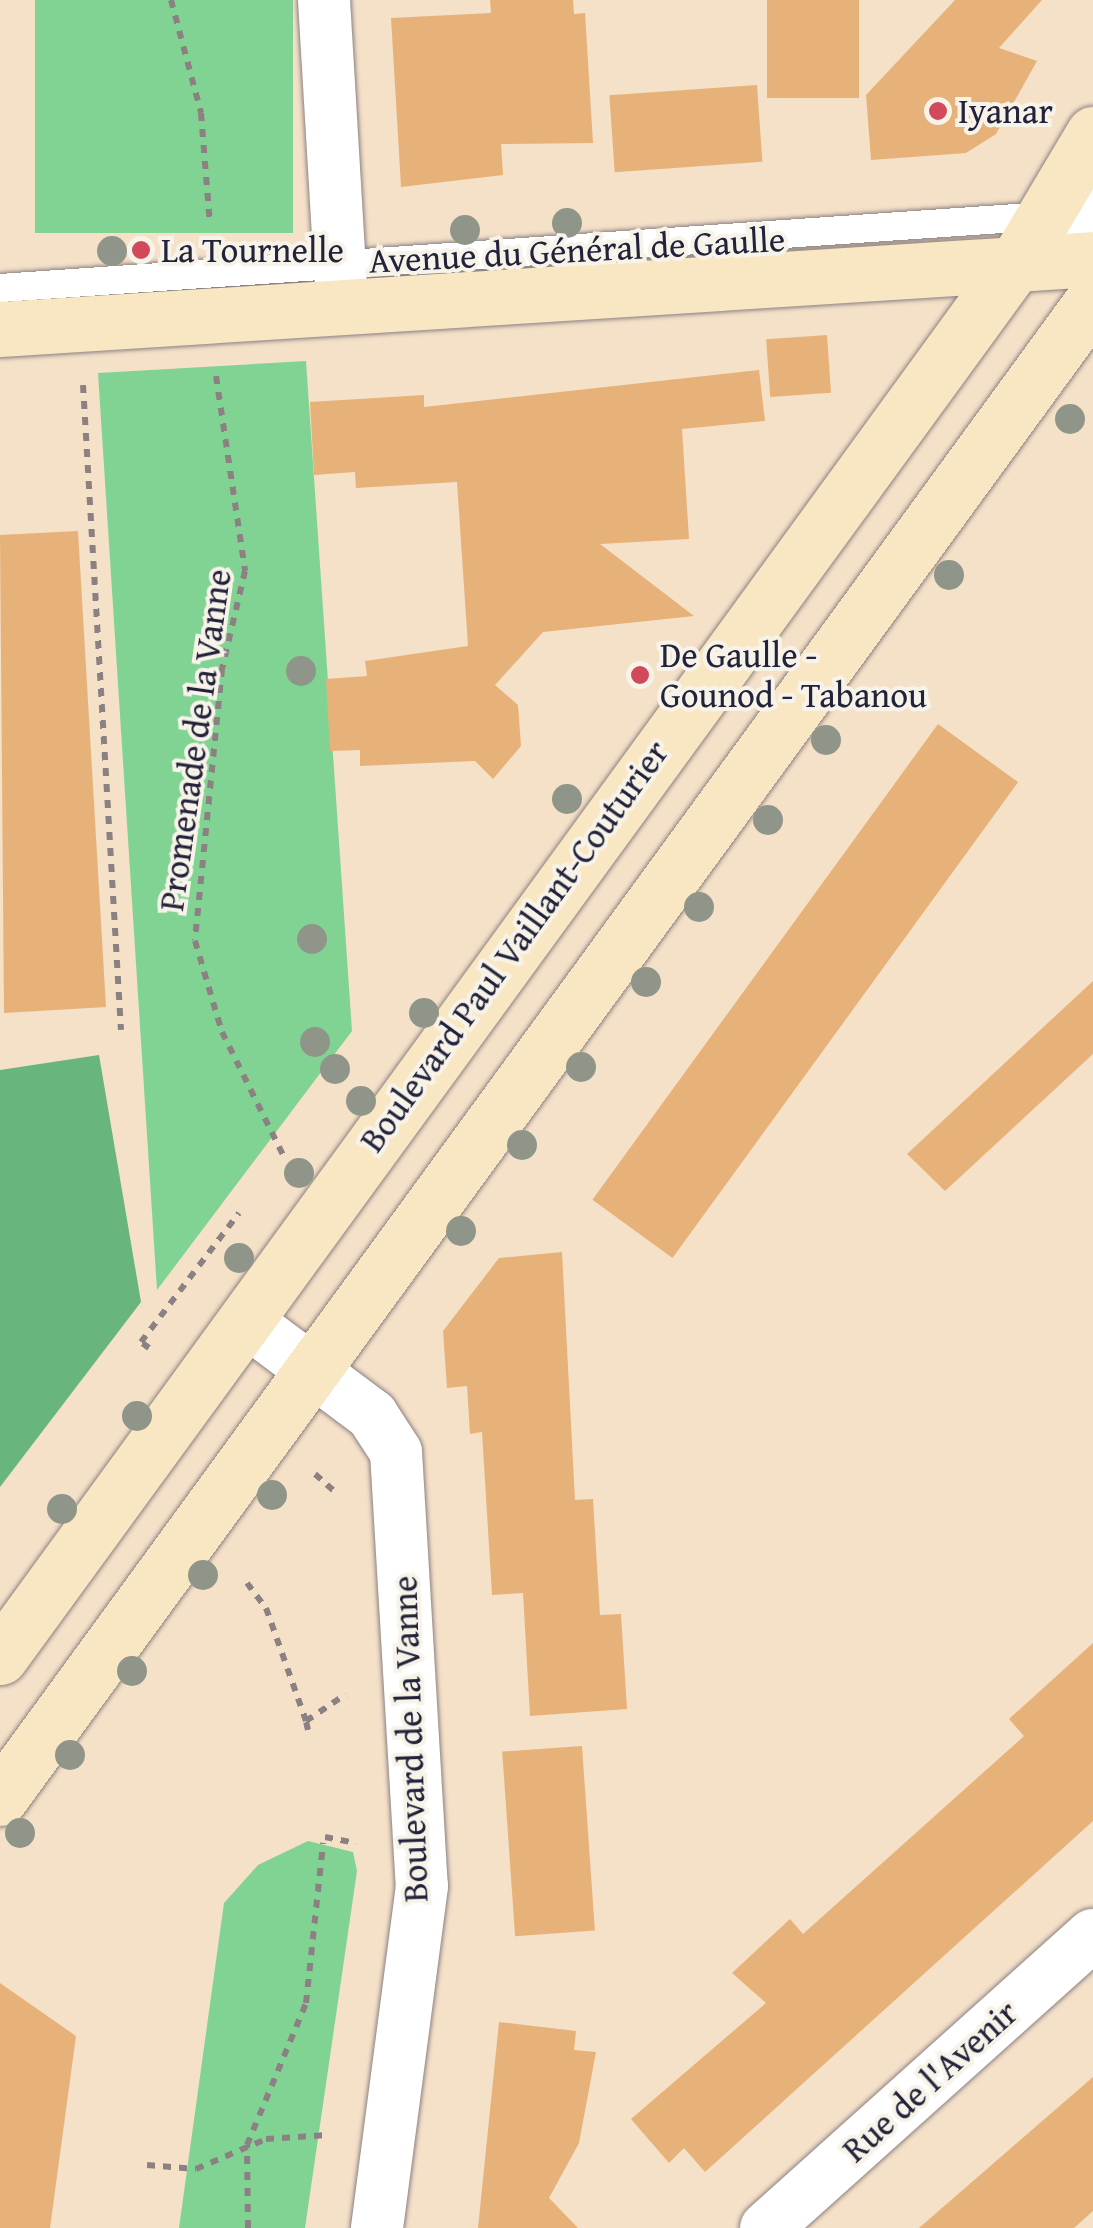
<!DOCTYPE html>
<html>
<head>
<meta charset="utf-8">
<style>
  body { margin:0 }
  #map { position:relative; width:1093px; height:2228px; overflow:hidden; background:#f5e0c8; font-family:"Gentium Book Plus",serif }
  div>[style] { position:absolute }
  .green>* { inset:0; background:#81d394; transform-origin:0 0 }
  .forest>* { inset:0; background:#68b57e }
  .building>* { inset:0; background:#e7b279; transform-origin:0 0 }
  .path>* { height:6px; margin-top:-3px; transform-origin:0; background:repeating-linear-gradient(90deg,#8c8182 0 8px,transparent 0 16px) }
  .roads { filter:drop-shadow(0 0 2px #8c8182) drop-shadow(0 0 2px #8c8182) }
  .lane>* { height:28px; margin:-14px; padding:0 14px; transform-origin:14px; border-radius:14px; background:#fff }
  .street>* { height:52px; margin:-26px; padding:0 26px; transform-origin:26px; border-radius:26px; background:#fff }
  .secondary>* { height:55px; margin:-27.5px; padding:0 27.5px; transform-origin:27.5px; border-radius:27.5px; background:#f9e7c3 }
  .trees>* { width:30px; height:30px; margin:-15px; border-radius:50%; background:#909589 }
  .dots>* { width:28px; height:28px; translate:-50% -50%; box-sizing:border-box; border:5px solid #f7f3e8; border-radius:50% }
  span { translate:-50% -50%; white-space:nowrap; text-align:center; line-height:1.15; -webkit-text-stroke:8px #f7f3e8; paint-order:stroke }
  .poi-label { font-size:35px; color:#22223b }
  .left { translate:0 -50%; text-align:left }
  .street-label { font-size:35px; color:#22223b }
</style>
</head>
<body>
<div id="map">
  <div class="green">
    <i style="left:35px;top:0;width:258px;height:233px"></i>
    <i style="clip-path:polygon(306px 361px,352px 1031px,157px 1290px,98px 373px)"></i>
    <i style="clip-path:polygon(308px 1841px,353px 1852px,357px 1871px,305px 2228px,179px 2228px,224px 1903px,258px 1865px)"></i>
  </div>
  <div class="forest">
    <i style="clip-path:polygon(99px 1055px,141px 1302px,0 1487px,0 1070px)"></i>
  </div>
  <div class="building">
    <i style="clip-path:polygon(490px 0,573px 0,574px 14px,585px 13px,593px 143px,501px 144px,503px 175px,401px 187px,391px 18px,491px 13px)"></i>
    <i style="left:767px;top:0;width:92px;height:98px"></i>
    <i style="clip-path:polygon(955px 0,1042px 0,999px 48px,1037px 61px,996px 134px,966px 153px,871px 160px,866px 95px)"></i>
    <i style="left:757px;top:85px;width:77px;height:148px;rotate:86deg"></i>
    <i style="left:827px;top:335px;width:58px;height:61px;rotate:86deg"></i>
    <i style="clip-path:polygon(759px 370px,765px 421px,682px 429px,689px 539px,600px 544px,694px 616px,543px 632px,495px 685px,518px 705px,521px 746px,493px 779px,475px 761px,360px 766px,360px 750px,330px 751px,326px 679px,367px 676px,365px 661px,468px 646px,457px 482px,356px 488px,355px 472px,314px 475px,310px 402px,424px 395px,424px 407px)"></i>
    <i style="clip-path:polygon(78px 531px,106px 1007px,4px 1013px,0 535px)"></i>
    <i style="left:938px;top:724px;width:99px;height:588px;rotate:36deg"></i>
    <i style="clip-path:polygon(1093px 981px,1093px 1054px,945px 1191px,907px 1154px)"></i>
    <i style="clip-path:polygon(562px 1252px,575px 1500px,593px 1499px,600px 1615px,621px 1614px,627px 1709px,530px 1716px,523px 1593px,492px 1595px,482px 1432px,470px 1434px,467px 1386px,447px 1388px,443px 1331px,499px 1258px)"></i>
    <i style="clip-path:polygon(1093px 1643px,1093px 1821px,705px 2172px,684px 2148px,669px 2163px,631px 2119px,766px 2003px,732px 1973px,790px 1919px,803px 1934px,1024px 1736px,1009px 1719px)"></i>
    <i style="left:582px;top:1746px;width:185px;height:80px;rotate:86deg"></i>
    <i style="clip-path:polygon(0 1983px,76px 2036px,50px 2228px,0 2228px)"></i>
    <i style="clip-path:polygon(499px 2022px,576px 2031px,574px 2050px,596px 2052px,579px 2143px,549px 2198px,578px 2228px,478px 2228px)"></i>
    <i style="clip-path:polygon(1093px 2077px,1093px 2211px,1074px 2228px,919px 2228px)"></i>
  </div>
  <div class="path">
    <i style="left:171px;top:0;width:117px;rotate:75.1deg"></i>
    <i style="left:201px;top:113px;width:111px;rotate:85.4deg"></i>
    <i style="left:216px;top:376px;width:197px;rotate:81.5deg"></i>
    <i style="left:245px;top:571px;width:101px;rotate:103.2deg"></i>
    <i style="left:222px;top:669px;width:273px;rotate:95.7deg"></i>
    <i style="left:195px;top:941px;width:95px;rotate:73.5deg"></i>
    <i style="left:222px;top:1032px;width:137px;rotate:63.6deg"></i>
    <i style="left:83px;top:385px;width:646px;rotate:86.63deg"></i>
    <i style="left:149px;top:1348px;width:10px;rotate:-143deg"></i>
    <i style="left:141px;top:1342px;width:162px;rotate:-52.8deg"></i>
    <i style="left:315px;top:1474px;width:27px;rotate:42deg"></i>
    <i style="left:247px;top:1583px;width:31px;rotate:53deg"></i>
    <i style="left:266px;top:1608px;width:120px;rotate:70.5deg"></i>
    <i style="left:308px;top:1730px;width:9px;rotate:-103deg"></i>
    <i style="left:306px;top:1721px;width:48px;rotate:-34deg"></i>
    <i style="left:325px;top:1837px;width:32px;rotate:11deg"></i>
    <i style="left:147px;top:2165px;width:49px;rotate:4.7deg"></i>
    <i style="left:196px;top:2169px;width:76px;rotate:-23.2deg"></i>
    <i style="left:266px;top:2139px;width:62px;rotate:-3.7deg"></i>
    <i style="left:248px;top:2228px;width:83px;rotate:-90.7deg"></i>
    <i style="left:247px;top:2145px;width:154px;rotate:-67.4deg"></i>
    <i style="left:306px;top:2003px;width:161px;rotate:-83.9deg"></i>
  </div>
  <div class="roads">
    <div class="lane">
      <i style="left:0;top:288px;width:1048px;rotate:-3.94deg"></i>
    </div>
    <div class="street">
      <i style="left:324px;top:0;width:308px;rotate:86.6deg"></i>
      <i style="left:1047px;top:215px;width:46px;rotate:-6.2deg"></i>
      <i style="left:245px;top:1320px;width:159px;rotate:36.8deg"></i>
      <i style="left:372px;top:1415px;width:44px;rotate:57deg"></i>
      <i style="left:396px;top:1452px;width:435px;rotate:86.6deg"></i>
      <i style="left:422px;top:1886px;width:345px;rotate:97.5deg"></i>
      <i style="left:766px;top:2228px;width:439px;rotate:-41.9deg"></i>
    </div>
    <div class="secondary">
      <i style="left:0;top:329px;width:1095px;rotate:-3.66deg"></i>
      <i style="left:0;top:1657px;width:1729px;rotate:-53.92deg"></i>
      <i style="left:1018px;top:260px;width:147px;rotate:-59.2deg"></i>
      <i style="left:0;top:1798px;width:1854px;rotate:-53.88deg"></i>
    </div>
  </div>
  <div class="trees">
    <i style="left:567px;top:223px"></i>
    <i style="left:465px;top:230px"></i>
    <i style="left:112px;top:251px"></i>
    <i style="left:1070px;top:419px"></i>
    <i style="left:949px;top:575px"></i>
    <i style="left:301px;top:671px"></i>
    <i style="left:826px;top:740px"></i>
    <i style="left:567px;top:799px"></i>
    <i style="left:768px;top:820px"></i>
    <i style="left:699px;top:907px"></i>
    <i style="left:312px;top:939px"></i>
    <i style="left:646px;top:982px"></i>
    <i style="left:424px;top:1013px"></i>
    <i style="left:315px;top:1042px"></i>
    <i style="left:581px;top:1067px"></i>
    <i style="left:335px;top:1069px"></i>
    <i style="left:361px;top:1101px"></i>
    <i style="left:522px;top:1145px"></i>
    <i style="left:299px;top:1173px"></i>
    <i style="left:461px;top:1231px"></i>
    <i style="left:239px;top:1258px"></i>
    <i style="left:137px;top:1416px"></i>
    <i style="left:272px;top:1495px"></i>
    <i style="left:62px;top:1509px"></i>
    <i style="left:203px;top:1575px"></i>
    <i style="left:132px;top:1671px"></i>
    <i style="left:70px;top:1755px"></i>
    <i style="left:20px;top:1833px"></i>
  </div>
  <div class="dots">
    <i style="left:938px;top:111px;background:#d1495b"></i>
    <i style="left:141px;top:250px;background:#d1495b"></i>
    <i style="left:640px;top:675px;background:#d1495b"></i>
  </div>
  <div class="poi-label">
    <span class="left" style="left:958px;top:111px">Iyanar</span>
    <span class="left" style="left:161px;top:250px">La Tournelle</span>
    <span class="left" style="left:660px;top:675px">De Gaulle -<br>Gounod - Tabanou</span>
  </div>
  <div class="street-label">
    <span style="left:577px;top:250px;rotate:-3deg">Avenue du Général de Gaulle</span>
    <span style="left:195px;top:740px;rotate:-82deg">Promenade de la Vanne</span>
    <span style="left:514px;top:946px;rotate:-54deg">Boulevard Paul Vaillant-Couturier</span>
    <span style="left:410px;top:1739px;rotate:-92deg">Boulevard de la Vanne</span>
    <span style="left:930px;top:2081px;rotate:-42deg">Rue de l'Avenir</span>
  </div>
</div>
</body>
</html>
